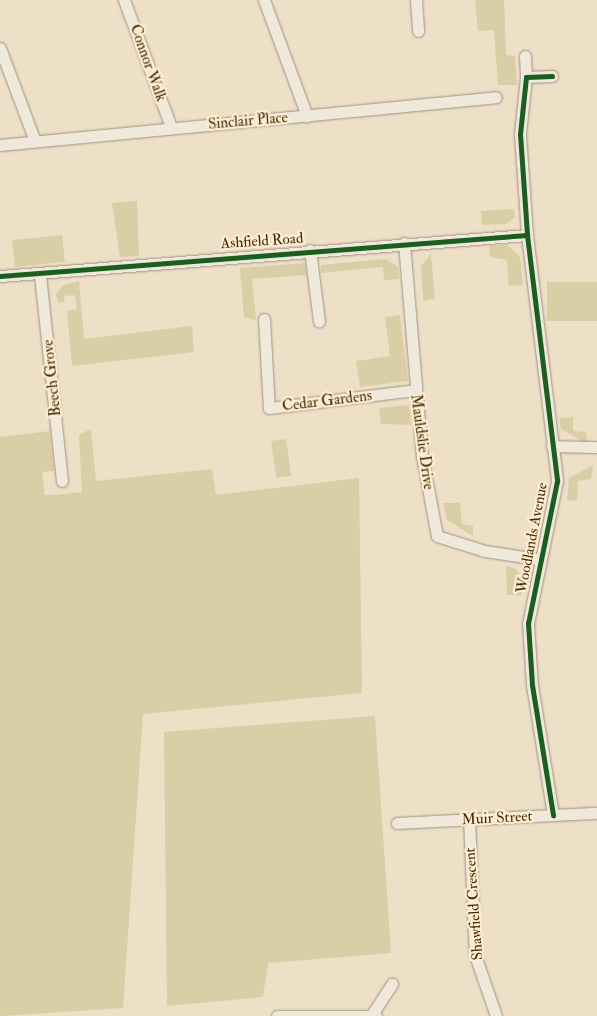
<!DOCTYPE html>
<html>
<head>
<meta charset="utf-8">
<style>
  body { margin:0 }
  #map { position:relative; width:597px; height:1016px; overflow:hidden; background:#eedfc7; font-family:"IM FELL Double Pica",serif }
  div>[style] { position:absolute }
  .green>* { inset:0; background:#d9cea5; transform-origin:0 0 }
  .roads { filter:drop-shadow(0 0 1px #9e9381) drop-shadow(0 0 1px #9e9381) }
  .minor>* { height:11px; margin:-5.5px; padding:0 5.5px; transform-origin:5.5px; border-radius:5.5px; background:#efe8db }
  .cycleway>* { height:5px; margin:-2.5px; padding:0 2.5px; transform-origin:2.5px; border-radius:2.5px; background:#1b5e20 }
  span { translate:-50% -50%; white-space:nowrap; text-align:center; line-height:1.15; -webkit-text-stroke:4.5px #feedd0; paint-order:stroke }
  .street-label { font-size:15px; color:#422909 }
</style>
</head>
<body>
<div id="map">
  <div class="green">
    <i style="clip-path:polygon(475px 0,504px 0,506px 55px,515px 56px,517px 85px,498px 85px,494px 30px,478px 31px)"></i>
    <i style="clip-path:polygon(137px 201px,139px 256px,120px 257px,112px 203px)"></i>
    <i style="clip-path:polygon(514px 209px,515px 217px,506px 224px,482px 225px,481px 211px)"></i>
    <i style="left:62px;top:235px;width:27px;height:50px;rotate:84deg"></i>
    <i style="clip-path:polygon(507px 245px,520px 257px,523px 285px,509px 286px,507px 260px,490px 257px,489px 246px)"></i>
    <i style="clip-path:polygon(431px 254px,435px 299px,423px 301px,421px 266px)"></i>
    <i style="clip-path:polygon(386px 259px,398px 267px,399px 279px,384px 280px,383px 267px,321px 273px,321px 265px)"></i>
    <i style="clip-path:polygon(305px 263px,306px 275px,252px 279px,256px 320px,244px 317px,240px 268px)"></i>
    <i style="clip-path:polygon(79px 281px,84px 339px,192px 326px,194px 352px,72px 366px,67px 311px,77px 309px,75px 295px,64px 296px,65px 302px,58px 303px,56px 294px,63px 285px)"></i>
    <i style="left:597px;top:282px;width:39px;height:50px;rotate:90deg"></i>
    <i style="clip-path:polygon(400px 315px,408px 381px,360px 387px,356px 361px,390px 356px,385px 317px)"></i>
    <i style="clip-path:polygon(409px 405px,411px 425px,381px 424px,379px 408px)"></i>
    <i style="clip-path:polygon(573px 417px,573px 431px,586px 432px,587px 444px,561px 429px,559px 418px)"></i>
    <i style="clip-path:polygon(91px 429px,96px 481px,212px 469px,216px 495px,359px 478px,362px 693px,143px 714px,123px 1008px,0 1016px,0 437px,50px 431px,54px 471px,42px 472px,45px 495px,66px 494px,82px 492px,79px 435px)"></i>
    <i style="left:286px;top:439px;width:37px;height:15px;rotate:82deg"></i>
    <i style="clip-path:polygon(593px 465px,591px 479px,578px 481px,577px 500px,567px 501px,569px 478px)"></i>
    <i style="clip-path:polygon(443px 503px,460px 503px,462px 524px,473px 526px,473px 536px,447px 520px)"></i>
    <i style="clip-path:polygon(506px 566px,516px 569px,523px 580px,522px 595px,507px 595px)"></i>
    <i style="clip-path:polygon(375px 716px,391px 953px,268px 963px,263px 997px,167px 1006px,164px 732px)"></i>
  </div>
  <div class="roads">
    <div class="minor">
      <i style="left:124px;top:0;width:135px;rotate:69.7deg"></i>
      <i style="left:264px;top:0;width:124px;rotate:69.7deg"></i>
      <i style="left:416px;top:0;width:31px;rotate:86deg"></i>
      <i style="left:0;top:48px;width:99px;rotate:69.4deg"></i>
      <i style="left:525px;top:56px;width:21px;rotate:87deg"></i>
      <i style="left:552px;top:76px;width:26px;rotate:178deg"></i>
      <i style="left:526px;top:77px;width:57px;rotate:96deg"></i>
      <i style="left:520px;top:134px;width:101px;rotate:86deg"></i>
      <i style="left:527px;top:235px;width:248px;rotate:83deg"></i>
      <i style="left:557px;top:481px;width:145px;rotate:101.5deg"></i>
      <i style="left:528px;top:623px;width:62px;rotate:86.3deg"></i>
      <i style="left:532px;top:685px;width:132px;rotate:80.8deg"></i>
      <i style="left:0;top:145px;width:498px;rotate:-5.5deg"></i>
      <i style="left:404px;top:243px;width:214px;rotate:85.2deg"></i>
      <i style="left:422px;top:456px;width:81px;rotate:79.4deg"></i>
      <i style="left:437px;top:536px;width:50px;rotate:17.4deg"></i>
      <i style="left:485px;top:551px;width:54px;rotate:8.6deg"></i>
      <i style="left:310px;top:250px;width:72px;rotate:82.8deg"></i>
      <i style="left:40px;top:275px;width:207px;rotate:83.9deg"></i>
      <i style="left:0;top:276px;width:529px;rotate:-4.45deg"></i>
      <i style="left:264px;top:319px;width:89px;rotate:86.8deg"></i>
      <i style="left:269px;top:408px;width:147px;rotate:-7deg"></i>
      <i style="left:552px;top:446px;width:45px;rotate:1.3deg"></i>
      <i style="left:469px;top:819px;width:136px;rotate:87.5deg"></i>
      <i style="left:475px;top:955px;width:65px;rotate:71deg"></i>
      <i style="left:397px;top:823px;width:200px;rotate:-2.9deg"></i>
      <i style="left:373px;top:1013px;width:35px;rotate:-57deg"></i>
      <i style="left:277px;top:1016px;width:99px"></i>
    </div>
  </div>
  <div class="cycleway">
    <i style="left:552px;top:76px;width:26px;rotate:178deg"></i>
    <i style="left:526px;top:77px;width:57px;rotate:96deg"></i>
    <i style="left:520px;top:134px;width:101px;rotate:86deg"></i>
    <i style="left:527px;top:235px;width:248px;rotate:83deg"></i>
    <i style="left:557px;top:481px;width:145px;rotate:101.5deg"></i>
    <i style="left:528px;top:623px;width:62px;rotate:86.3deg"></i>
    <i style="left:532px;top:685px;width:132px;rotate:80.8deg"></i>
    <i style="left:0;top:276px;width:529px;rotate:-4.45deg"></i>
  </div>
  <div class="street-label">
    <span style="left:148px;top:63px;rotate:70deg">Connor Walk</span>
    <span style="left:248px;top:121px;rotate:-5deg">Sinclair Place</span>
    <span style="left:262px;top:241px;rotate:-4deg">Ashfield Road</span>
    <span style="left:52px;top:378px;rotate:-96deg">Beech Grove</span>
    <span style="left:327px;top:401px;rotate:-7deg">Cedar Gardens</span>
    <span style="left:422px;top:442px;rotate:82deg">Mauldslie Drive</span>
    <span style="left:532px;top:538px;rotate:-79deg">Woodlands Avenue</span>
    <span style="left:497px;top:818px;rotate:-3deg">Muir Street</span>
    <span style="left:474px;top:904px;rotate:-94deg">Shawfield Crescent</span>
  </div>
</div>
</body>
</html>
